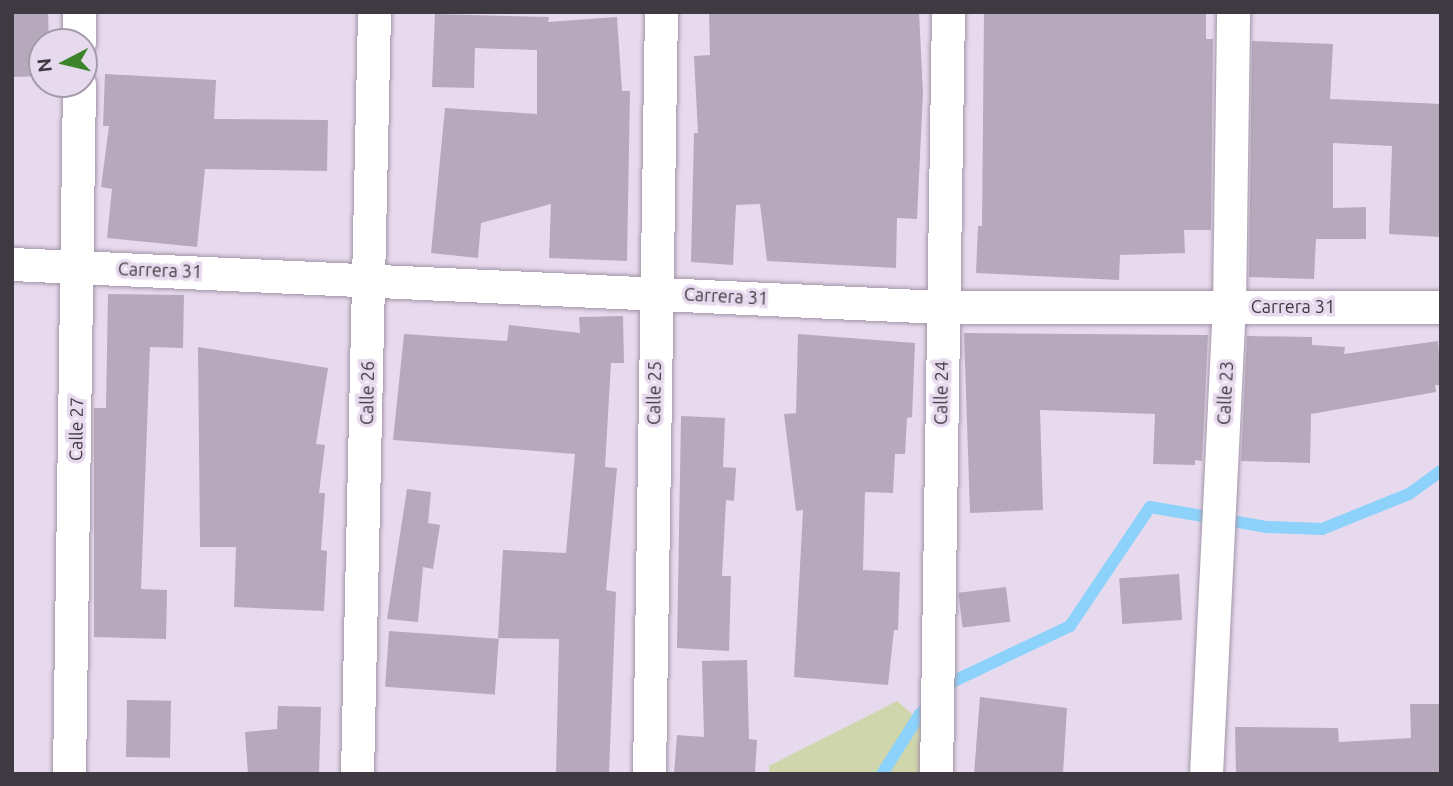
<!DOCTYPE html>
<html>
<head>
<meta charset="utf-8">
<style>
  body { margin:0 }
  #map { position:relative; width:1453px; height:786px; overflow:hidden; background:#e8daee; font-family:Ubuntu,sans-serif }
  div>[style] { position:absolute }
  .green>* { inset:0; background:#d0d6ac }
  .stream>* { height:12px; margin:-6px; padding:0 6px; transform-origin:6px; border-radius:6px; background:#8cd2fb }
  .building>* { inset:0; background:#b7a9bc; transform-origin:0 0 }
  .roads { filter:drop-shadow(0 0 2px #a295a7) drop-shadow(0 0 2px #a295a7) }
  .minor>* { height:33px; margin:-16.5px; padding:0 16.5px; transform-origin:16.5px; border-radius:16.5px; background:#fff }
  span { translate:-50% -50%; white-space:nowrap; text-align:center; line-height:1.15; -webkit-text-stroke:7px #e8daee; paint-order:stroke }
  .street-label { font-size:18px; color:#3f3a41 }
  .frame { position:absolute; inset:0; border:14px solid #3f3a41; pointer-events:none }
  .north { position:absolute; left:28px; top:28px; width:70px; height:70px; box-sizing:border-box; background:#e8daee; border:2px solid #a49aa9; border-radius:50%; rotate:263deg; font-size:19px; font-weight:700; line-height:28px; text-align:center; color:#3f3a41 }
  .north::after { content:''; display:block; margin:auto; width:24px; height:32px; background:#3b842c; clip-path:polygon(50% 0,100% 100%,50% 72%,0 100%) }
</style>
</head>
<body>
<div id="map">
  <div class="green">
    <i style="clip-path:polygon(897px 701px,924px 725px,924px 774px,769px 774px,769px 766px)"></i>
  </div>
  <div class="stream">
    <i style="left:882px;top:774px;width:71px;rotate:-57.7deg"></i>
    <i style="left:920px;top:714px;width:45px;rotate:-45deg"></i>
    <i style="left:952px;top:682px;width:131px;rotate:-25.4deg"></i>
    <i style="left:1070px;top:626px;width:143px;rotate:-56.1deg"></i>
    <i style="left:1150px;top:507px;width:119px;rotate:9.7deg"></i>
    <i style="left:1267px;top:527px;width:55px;rotate:2.1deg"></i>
    <i style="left:1322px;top:529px;width:94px;rotate:-21.9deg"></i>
    <i style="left:1409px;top:494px;width:39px;rotate:-36deg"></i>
  </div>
  <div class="building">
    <i style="clip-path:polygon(12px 12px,48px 12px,49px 42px,42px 42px,42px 76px,12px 77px)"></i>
    <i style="clip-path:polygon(709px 12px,919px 12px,923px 93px,917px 219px,897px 218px,896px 268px,767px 261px,760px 204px,736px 205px,733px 265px,691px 262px,694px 133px,698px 133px,694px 56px,710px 55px)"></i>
    <i style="clip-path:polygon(984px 12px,1206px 12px,1206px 39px,1213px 39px,1211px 230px,1184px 230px,1185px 253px,1120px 255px,1119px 280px,976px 273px,978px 226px,982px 226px)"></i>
    <i style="clip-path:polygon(435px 14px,549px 17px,548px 22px,617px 17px,622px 91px,630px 91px,627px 261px,549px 258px,551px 204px,481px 223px,478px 258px,431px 253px,445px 108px,537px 114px,537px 50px,475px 48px,474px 88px,432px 87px)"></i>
    <i style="clip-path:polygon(1252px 41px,1333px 44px,1330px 99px,1441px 104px,1441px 237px,1389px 234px,1392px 146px,1333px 143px,1333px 208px,1366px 207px,1366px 239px,1316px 239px,1314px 279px,1249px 277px)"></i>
    <i style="clip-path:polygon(105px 74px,216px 80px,214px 119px,328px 120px,327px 171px,205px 169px,197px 247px,107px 238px,112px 189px,101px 187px,109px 126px,103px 126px)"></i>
    <i style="clip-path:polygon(108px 294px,184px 295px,183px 348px,150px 347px,141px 589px,167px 590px,166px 639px,94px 637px,94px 408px,106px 408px)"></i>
    <i style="clip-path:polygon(623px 316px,624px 363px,611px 363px,605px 467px,617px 468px,606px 590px,616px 592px,609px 774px,556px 774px,559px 639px,498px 638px,503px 550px,566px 553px,575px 454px,393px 440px,404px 334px,507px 341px,509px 325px,580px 333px,579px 317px)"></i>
    <i style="clip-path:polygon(964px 333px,1208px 335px,1202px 461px,1195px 460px,1195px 465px,1153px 464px,1155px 414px,1040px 410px,1043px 510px,970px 513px)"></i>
    <i style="clip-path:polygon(798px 334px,915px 343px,912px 417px,907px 418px,905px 454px,895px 454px,893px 493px,865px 492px,863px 570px,900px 572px,898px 630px,894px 630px,888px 685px,794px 677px,803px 510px,796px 511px,784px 414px,796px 413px)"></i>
    <i style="clip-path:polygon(1247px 336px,1312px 337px,1312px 345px,1345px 347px,1344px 354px,1438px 341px,1441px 385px,1435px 385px,1436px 392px,1311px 414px,1310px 463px,1241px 461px)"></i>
    <i style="clip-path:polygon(198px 347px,328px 368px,316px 444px,325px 445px,319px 493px,325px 493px,321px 550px,327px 551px,324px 611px,234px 607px,236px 547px,200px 547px)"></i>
    <i style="clip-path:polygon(681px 416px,725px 418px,723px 467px,736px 468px,734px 501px,726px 500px,722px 576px,731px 576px,729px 651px,677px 648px)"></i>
    <i style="clip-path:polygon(407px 489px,431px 492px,428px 523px,440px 525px,433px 569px,423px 567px,418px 622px,387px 619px)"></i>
    <i style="left:1179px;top:574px;width:46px;height:60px;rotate:86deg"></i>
    <i style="left:1006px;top:587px;width:35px;height:48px;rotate:83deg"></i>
    <i style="left:389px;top:631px;width:110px;height:56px;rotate:4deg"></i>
    <i style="clip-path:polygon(747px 660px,749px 739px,757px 740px,755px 774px,674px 774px,677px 735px,704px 737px,702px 661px)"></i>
    <i style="clip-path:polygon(980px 697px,1067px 708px,1063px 774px,974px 774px)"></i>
    <i style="left:127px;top:700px;width:44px;height:57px;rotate:1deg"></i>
    <i style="clip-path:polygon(1410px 704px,1441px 704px,1441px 774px,1236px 774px,1235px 727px,1338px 728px,1339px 742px,1411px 738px)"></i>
    <i style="clip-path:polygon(278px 706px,321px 707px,319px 774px,248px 774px,245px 732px,277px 729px)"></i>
  </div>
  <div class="roads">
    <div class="minor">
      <i style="left:79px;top:12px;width:30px;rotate:90deg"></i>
      <i style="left:12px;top:264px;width:931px;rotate:2.65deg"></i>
      <i style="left:942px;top:307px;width:499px"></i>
      <i style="left:69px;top:774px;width:690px;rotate:-89.17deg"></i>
      <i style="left:357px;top:774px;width:762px;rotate:-88.72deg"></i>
      <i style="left:649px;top:774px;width:762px;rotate:-89.1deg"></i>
      <i style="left:936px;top:774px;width:762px;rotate:-89.1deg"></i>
      <i style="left:1206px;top:774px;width:469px;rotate:-87.2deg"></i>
      <i style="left:1229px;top:306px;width:294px;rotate:-89.2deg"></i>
    </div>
  </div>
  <div class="street-label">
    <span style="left:160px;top:270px;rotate:2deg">Carrera 31</span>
    <span style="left:726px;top:296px;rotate:3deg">Carrera 31</span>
    <span style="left:1293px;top:306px">Carrera 31</span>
    <span style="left:367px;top:393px;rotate:-89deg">Calle 26</span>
    <span style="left:654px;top:393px;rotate:-89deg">Calle 25</span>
    <span style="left:941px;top:393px;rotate:-89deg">Calle 24</span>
    <span style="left:1225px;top:393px;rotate:-87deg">Calle 23</span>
    <span style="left:76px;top:429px;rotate:-89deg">Calle 27</span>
  </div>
  <div class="frame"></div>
  <div class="north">N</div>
</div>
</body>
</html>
